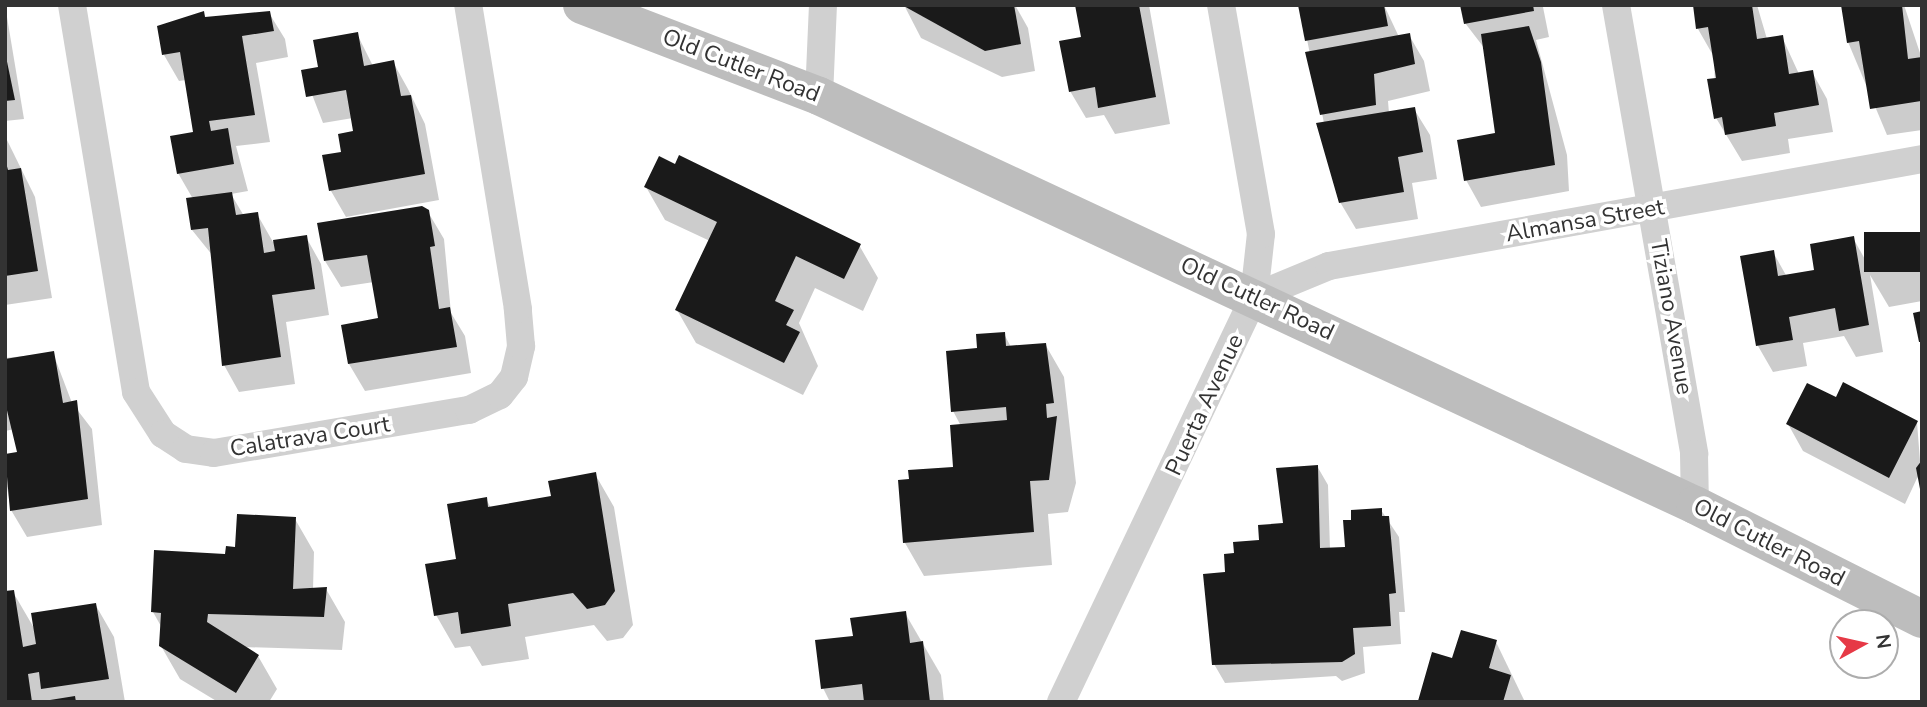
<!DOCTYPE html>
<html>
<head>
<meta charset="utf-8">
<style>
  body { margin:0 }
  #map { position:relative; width:1927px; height:707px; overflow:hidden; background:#fff; font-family:"Nunito Sans",sans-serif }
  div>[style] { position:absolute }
  .shadow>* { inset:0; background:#0003 }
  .building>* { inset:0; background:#1a1a1a; transform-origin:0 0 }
  .street>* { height:28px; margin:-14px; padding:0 14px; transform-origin:14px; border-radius:14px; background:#d0d0d0 }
  .secondary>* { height:38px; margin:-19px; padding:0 19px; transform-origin:19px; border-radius:19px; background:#bdbdbd }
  span { translate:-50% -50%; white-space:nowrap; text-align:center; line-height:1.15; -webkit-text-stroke:7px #fff; paint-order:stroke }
  .street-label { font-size:23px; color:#333 }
  .frame { position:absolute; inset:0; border:7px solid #333; pointer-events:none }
  .north { position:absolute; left:1829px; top:609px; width:70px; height:70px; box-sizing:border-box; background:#fff; border:2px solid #adadad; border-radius:50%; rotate:82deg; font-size:19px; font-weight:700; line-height:28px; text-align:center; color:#333 }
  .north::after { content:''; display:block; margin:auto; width:24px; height:32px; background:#e63946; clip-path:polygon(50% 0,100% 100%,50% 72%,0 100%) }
</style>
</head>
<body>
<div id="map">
  <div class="shadow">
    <i style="clip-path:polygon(5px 5px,24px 119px,5px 121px)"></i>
    <i style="clip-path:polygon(904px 5px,1015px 5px,1028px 28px,1035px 71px,1002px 77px,921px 38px)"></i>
    <i style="clip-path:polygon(1077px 5px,1149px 5px,1170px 124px,1115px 134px,1104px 115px,1086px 118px,1070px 91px,1083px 39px)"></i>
    <i style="clip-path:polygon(1300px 5px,1384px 5px,1399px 37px,1409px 35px,1424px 61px,1430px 91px,1388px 101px,1389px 113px,1414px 109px,1430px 135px,1437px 179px,1412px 183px,1418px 219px,1356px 229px,1340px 202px)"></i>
    <i style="clip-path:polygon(1462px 5px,1543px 7px,1549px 37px,1536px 40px,1567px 155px,1569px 191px,1481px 207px,1466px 180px,1497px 135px,1485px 49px,1465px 23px)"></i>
    <i style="clip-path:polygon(1694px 5px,1757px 5px,1767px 39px,1782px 37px,1799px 74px,1812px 72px,1827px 99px,1833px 132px,1788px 139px,1790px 153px,1742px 161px,1716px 118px,1714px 57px,1698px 29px)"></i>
    <i style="clip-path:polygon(1843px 5px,1904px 5px,1922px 59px,1922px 130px,1887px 135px,1848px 42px)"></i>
    <i style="clip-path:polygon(203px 13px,207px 19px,269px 13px,285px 39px,288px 57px,256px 63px,270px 142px,236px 146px,248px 191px,231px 194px,244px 216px,257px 214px,273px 242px,306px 237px,321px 264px,329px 315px,286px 322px,295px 384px,239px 392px,224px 365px,213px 256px,192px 230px,193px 199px,178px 173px,195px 133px,186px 80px,179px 81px,164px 55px)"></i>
    <i style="clip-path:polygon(357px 34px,373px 66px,393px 62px,408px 89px,425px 124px,439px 200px,346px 217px,331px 191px,355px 132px,353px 118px,323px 123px,303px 71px,320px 68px)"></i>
    <i style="clip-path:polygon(5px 136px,35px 197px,52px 298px,5px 305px)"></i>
    <i style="clip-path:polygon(676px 167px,859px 245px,878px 278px,863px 311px,815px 288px,799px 323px,818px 366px,803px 395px,696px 343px,677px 310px,710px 241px,665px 220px,646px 187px)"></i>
    <i style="clip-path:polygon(428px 212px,444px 239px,451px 313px,465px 336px,471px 373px,365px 391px,349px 364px,343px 326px,380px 320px,374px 282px,341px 287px,325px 261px)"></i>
    <i style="clip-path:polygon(1922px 234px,1922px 301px,1889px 307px,1870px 275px,1883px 352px,1856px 357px,1844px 336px,1803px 343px,1807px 366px,1773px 372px,1758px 346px,1742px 258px,1773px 252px,1787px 277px,1816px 272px,1853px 238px,1871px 270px)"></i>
    <i style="clip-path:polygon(1004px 334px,1011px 347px,1045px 344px,1064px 377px,1076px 483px,1068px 512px,1048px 514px,1052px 565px,924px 576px,905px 543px,900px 482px,955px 468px,961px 426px,953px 411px,979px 349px)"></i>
    <i style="clip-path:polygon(53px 353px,72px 403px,92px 429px,102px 525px,27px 537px,11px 510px,5px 475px,5px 456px,19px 454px,15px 429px,5px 431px,5px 358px)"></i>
    <i style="clip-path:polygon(1836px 399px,1917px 422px,1922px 487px,1919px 474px,1905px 504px,1803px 451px,1788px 424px)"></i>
    <i style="clip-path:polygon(1317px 466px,1328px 485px,1330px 549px,1347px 548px,1381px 510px,1399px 537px,1405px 612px,1399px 612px,1401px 644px,1363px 647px,1365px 673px,1342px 681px,1336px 676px,1225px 683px,1214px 664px,1227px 574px,1236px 555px,1285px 525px)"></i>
    <i style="clip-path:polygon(595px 474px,614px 507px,633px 625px,623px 638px,607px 641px,594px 625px,525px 637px,529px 659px,482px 666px,470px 646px,455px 648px,436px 615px,486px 499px,491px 508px,553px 497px)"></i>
    <i style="clip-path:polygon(295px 519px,314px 552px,313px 590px,326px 589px,345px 622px,342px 650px,243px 647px,258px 656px,277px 689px,269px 702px,218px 702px,180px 679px,161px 646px,162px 628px,153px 612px,236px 549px)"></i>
    <i style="clip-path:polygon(13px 592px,34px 628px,95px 604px,114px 637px,125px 702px,5px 702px)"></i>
    <i style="clip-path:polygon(905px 613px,941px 675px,944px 702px,830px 702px,823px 688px,855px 638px)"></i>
    <i style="clip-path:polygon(1496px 642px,1525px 702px,1420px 702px,1453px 660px)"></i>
  </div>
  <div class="building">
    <i style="clip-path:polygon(902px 5px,1014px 5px,1021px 44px,985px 51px)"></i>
    <i style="clip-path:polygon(1075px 5px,1139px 5px,1156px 97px,1098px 108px,1095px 87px,1069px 92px,1059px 41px,1081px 37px)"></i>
    <i style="clip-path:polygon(1298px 5px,1384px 5px,1388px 26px,1305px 41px)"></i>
    <i style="clip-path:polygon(1460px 5px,1533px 5px,1534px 11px,1464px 24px)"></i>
    <i style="clip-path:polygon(1693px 5px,1752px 5px,1757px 39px,1783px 35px,1789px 74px,1813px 70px,1819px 105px,1774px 113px,1776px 126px,1725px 135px,1722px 117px,1714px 119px,1707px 79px,1716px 78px,1708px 27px,1696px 29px)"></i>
    <i style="clip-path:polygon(1841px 5px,1902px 5px,1908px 59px,1922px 57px,1921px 101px,1870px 109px,1859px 41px,1847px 43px)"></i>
    <i style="clip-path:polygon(204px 11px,205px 17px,270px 11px,274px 31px,242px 36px,255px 115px,209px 121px,211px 131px,228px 128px,234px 164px,177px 174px,170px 136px,193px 132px,180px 52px,162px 55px,157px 26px)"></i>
    <i style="clip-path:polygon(1529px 26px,1541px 62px,1555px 165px,1464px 181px,1457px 140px,1495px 133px,1481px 34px)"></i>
    <i style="clip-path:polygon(358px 32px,364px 66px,394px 60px,401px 96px,411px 95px,425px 174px,329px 191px,322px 155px,341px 152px,338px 134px,353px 131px,346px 90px,306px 97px,301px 70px,318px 67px,313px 40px)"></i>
    <i style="clip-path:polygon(1410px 33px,1415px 64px,1374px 74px,1376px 105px,1320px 115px,1305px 52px)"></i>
    <i style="clip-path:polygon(5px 52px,15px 100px,5px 101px)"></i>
    <i style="clip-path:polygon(1415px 107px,1423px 152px,1398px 157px,1404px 192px,1339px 203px,1316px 123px)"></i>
    <i style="clip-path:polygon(679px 155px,861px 244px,844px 279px,796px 256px,775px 301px,794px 310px,786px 325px,800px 332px,784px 363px,675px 310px,717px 222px,644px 187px,659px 156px,675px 164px)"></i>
    <i style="clip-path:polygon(5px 159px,8px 170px,21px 168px,38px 271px,5px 276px)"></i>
    <i style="clip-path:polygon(232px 192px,236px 215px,258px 212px,264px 253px,275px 251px,273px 240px,307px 235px,315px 289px,272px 295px,281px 357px,222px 366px,208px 228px,191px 230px,186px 198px)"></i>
    <i style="clip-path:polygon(422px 206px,429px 210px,435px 246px,430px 247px,439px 309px,450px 307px,457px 347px,348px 364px,341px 325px,378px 318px,367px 255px,324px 261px,317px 223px)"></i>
    <i style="left:1922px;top:232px;width:40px;height:58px;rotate:90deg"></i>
    <i style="clip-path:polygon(1854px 236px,1869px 325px,1839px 331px,1835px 308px,1789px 317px,1793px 340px,1756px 346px,1740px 256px,1774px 250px,1778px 276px,1814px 270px,1810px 244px)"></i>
    <i style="clip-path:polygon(1922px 311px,1922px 342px,1919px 342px,1913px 313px)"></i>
    <i style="clip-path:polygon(1005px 332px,1006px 346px,1046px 343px,1054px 403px,1046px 404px,1047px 418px,1057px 416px,1049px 480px,1030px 481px,1034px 532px,903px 543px,898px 480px,909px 479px,908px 470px,953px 467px,950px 425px,1007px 420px,1006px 407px,951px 412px,946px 351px,977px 348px,976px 334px)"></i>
    <i style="clip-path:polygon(54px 351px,63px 403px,77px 400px,88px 499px,10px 511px,5px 454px,17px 452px,5px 402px,5px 359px)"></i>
    <i style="clip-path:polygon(1843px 382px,1918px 421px,1889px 478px,1786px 424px,1807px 383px,1836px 397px)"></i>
    <i style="clip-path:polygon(1922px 460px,1922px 489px,1920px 489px,1916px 468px)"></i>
    <i style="clip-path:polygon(1318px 465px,1320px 548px,1345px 547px,1343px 520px,1351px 520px,1351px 510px,1382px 508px,1382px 516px,1389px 516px,1396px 593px,1389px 594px,1391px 626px,1353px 628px,1355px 654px,1342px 662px,1212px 665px,1203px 574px,1225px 572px,1224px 554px,1234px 553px,1233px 542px,1259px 540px,1258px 525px,1283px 523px,1276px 468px)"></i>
    <i style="clip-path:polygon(596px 472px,615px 591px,605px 605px,587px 609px,573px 593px,508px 604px,511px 626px,461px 634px,458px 612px,434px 616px,425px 564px,456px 559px,447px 504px,487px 497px,488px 507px,551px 496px,548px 481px)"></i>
    <i style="clip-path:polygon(237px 514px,296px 517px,293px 589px,327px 587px,324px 617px,208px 614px,207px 622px,259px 655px,236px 693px,159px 646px,161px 613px,151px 612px,154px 550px,225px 554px,226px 546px,235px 547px)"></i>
    <i style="clip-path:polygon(14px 590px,23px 647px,36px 644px,31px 613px,96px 603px,109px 679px,41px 689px,39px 672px,28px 674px,32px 702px,5px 702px,5px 591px)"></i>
    <i style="clip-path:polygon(906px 611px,910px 643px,923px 641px,930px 702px,864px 702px,862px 684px,821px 689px,815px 640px,853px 636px,850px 618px)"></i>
    <i style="clip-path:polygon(1461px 630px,1497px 640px,1489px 668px,1511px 675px,1503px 702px,1418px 701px,1432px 652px,1452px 658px)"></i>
    <i style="clip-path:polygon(75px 696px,76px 702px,50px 702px,50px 700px)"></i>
  </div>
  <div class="street">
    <i style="left:72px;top:5px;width:392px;rotate:80.6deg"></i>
    <i style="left:136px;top:392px;width:50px;rotate:57.3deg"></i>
    <i style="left:163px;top:434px;width:27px;rotate:33deg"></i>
    <i style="left:186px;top:449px;width:28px;rotate:8deg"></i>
    <i style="left:214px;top:453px;width:259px;rotate:-9.6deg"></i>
    <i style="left:469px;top:410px;width:34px;rotate:-26deg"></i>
    <i style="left:500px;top:395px;width:23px;rotate:-52deg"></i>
    <i style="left:514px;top:377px;width:32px;rotate:-77deg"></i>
    <i style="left:521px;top:346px;width:37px;rotate:-95deg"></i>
    <i style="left:518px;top:309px;width:308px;rotate:-99.3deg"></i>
    <i style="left:1616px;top:5px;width:456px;rotate:80.1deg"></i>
    <i style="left:1694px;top:454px;width:51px;rotate:88.9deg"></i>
    <i style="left:819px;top:96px;width:91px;rotate:-87.5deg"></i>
    <i style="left:1254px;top:297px;width:81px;rotate:-22.5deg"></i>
    <i style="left:1329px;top:266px;width:603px;rotate:-10.23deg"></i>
    <i style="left:1061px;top:702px;width:449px;rotate:-64.5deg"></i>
    <i style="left:1254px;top:297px;width:63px;rotate:-83.7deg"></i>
    <i style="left:1261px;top:234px;width:232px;rotate:-99.9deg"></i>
  </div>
  <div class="secondary">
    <i style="left:582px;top:5px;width:254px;rotate:21deg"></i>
    <i style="left:819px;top:96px;width:967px;rotate:25.03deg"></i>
    <i style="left:1695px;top:505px;width:254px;rotate:26.7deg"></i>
  </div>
  <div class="street-label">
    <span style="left:741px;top:66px;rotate:21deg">Old Cutler Road</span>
    <span style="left:1585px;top:221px;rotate:-10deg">Almansa Street</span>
    <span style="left:1257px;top:299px;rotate:25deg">Old Cutler Road</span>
    <span style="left:1671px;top:317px;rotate:80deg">Tiziano Avenue</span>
    <span style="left:1205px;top:405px;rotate:-65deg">Puerta Avenue</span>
    <span style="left:310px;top:437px;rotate:-9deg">Calatrava Court</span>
    <span style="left:1769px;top:543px;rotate:27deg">Old Cutler Road</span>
  </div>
  <div class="frame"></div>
  <div class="north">N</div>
</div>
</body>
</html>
